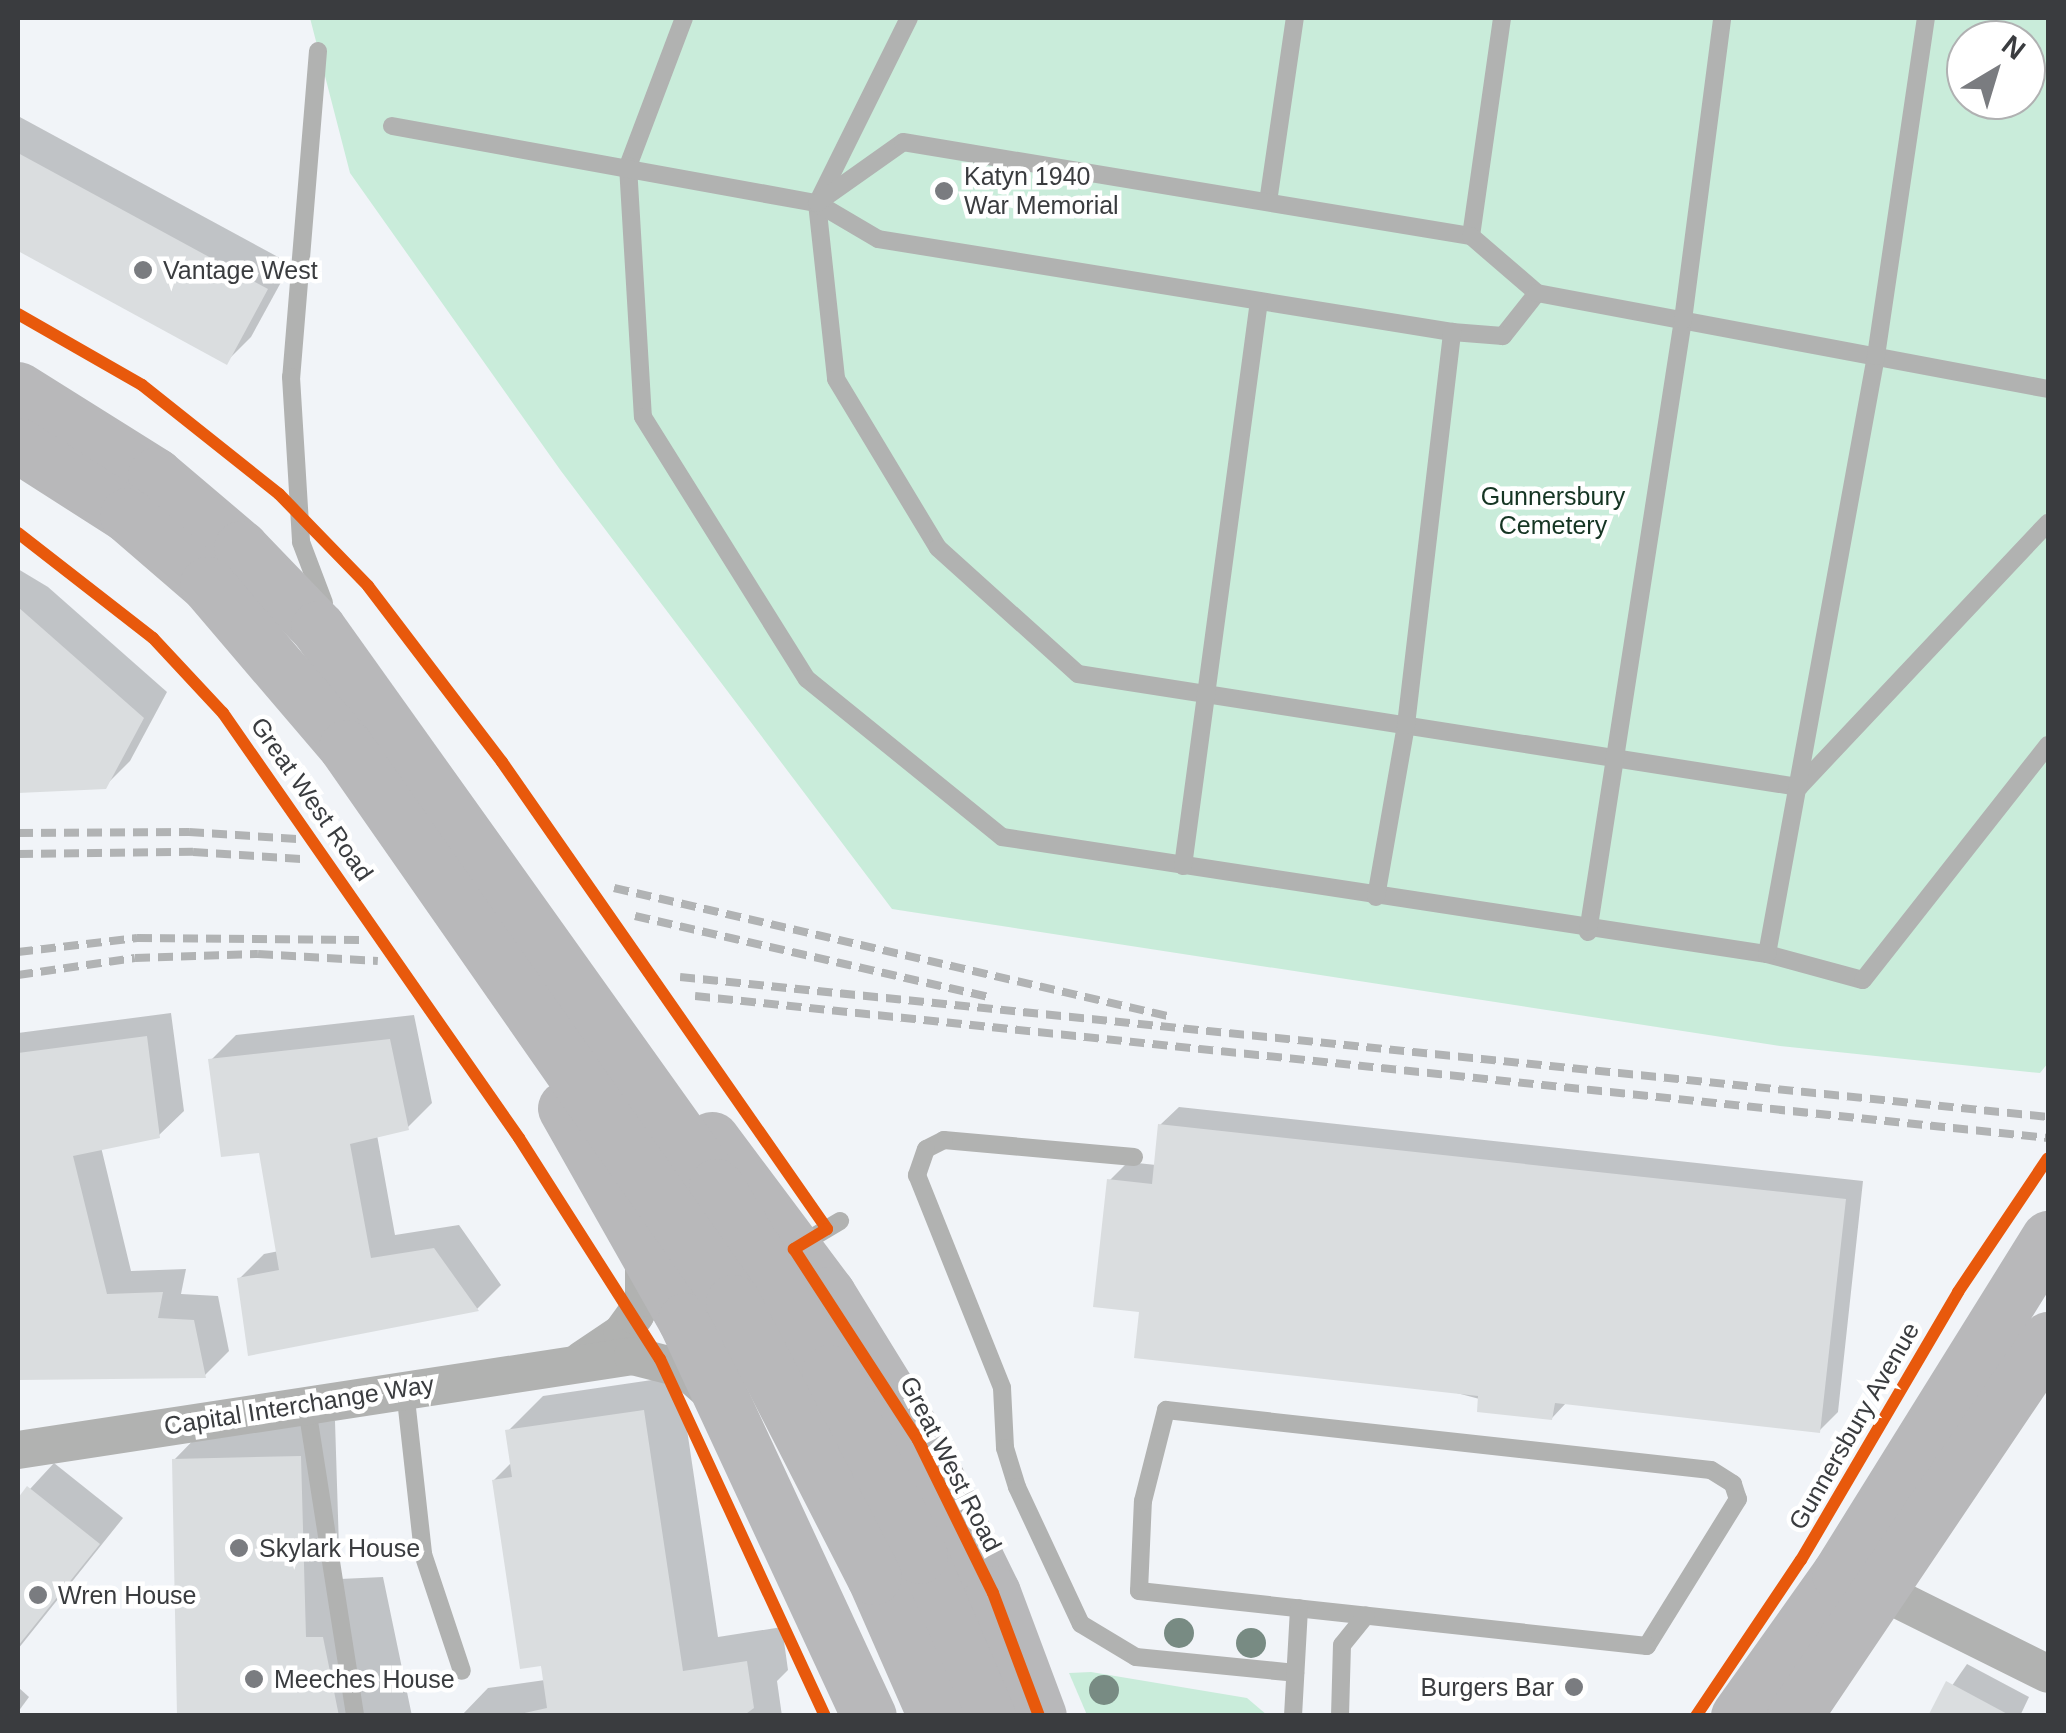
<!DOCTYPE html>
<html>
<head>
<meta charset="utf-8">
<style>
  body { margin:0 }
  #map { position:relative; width:2066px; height:1733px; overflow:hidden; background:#f1f4f8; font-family:Helvetica,sans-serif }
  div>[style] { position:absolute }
  .green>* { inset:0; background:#c9ecda }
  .shadow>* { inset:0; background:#0003 }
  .building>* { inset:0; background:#dadddf }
  .lane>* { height:18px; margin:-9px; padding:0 9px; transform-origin:9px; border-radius:9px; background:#b1b2b1 }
  .street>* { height:38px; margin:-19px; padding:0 19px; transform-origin:19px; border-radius:19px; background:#b1b2b1 }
  .highway>* { height:55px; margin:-27.5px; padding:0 27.5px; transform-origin:27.5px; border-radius:27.5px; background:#b8b8ba }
  .rail>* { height:8px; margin-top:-4px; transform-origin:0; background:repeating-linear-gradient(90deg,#b1b3b4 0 15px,transparent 0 23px) }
  .highway-bridge>* { height:55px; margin:-27.5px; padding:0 27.5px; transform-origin:27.5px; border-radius:27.5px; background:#b8b8ba }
  .cycleway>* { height:12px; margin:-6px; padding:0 6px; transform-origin:6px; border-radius:6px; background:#e8590c }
  .trees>* { width:30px; height:30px; margin:-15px; border-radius:50%; background:#788b83 }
  .dots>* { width:28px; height:28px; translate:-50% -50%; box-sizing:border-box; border:5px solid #fff; border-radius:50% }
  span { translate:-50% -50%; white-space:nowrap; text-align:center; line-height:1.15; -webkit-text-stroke:9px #fff; paint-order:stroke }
  .poi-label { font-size:25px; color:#3a3c3f }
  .left { translate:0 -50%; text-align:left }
  .right { translate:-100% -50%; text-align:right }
  .park-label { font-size:25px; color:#153523 }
  .street-label { font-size:25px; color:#3a3c3f }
  .frame { position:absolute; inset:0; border:20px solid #3a3c3f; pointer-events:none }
  .north { position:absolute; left:1946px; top:20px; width:100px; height:100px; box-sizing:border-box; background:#fff; border:2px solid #b0b1b2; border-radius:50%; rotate:38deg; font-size:28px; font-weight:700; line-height:40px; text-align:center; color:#3a3c3f }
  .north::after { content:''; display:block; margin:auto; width:35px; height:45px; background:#7a7c80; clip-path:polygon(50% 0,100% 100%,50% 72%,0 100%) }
</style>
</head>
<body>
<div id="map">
  <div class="green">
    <i style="clip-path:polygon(evenodd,310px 18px,2048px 18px,2048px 1063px,2040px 1073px,1780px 1046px,892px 909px,561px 471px,350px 173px,310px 18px,1966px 40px,2026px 40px,2026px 100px,1966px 100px,1966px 40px)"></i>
    <i style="clip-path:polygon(1091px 1672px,1247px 1698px,1267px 1715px,1087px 1715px,1069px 1673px)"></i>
  </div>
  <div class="shadow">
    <i style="clip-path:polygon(18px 116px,291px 264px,251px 337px,226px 362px,18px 249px)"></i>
    <i style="clip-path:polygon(18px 569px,48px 587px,167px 692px,130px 761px,105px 786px,18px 790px)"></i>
    <i style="clip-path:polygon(171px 1013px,184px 1111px,159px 1135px,101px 1147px,131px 1271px,186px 1269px,181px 1294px,218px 1296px,229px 1351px,205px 1375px,18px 1378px,18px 1033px)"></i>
    <i style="clip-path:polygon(414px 1015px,432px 1103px,407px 1128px,377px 1135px,395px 1235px,459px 1225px,501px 1285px,477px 1309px,239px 1279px,264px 1254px,279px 1251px,262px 1151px,211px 1060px,236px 1035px)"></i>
    <i style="clip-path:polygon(1179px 1107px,1863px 1181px,1838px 1412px,1820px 1430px,1567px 1402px,1552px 1418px,1142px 1310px,1109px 1181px,1128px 1162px,1156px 1165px,1160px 1125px)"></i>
    <i style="clip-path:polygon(679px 1376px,718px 1637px,782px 1627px,788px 1670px,777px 1681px,782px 1716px,461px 1716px,488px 1688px,545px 1680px,494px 1480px,512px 1462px,508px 1431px,543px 1396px)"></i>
    <i style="clip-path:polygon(335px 1421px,340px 1579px,383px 1577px,412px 1716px,180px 1716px,174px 1460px,209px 1424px)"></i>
    <i style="clip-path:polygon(54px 1463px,123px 1518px,18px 1649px,18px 1502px)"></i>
    <i style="clip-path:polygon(1967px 1664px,2029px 1697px,2020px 1716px,1931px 1716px)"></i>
    <i style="clip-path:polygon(18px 1687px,29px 1697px,18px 1712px)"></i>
  </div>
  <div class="building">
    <i style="clip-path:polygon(18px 153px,268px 289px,227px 365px,18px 251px)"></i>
    <i style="clip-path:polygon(18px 607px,144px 718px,106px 789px,18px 793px)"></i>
    <i style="clip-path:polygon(147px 1036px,160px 1138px,73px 1156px,107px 1294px,163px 1292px,158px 1318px,194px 1320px,206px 1378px,18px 1380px,18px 1053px)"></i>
    <i style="clip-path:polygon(390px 1039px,409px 1130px,350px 1144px,371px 1258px,434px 1248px,479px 1311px,248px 1356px,237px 1278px,279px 1270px,259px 1153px,221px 1157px,208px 1059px)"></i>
    <i style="clip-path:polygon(1158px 1124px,1846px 1199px,1820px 1433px,1555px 1403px,1552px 1420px,1477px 1412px,1478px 1396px,1134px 1358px,1139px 1312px,1093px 1307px,1107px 1179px,1152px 1184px)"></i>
    <i style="clip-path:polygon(644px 1410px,683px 1671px,747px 1661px,754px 1708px,743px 1716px,511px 1716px,547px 1708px,541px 1666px,520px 1669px,492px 1480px,512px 1477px,505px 1430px)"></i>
    <i style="clip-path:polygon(301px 1456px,306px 1637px,323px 1637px,339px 1716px,177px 1716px,172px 1459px)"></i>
    <i style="clip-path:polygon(27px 1486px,100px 1544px,18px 1646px,18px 1498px)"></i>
    <i style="clip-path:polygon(1946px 1681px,2011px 1716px,1928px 1716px)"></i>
  </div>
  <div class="lane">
    <i style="left:684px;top:18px;width:158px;rotate:110.7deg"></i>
    <i style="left:628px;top:166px;width:251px;rotate:86.6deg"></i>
    <i style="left:643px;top:417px;width:309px;rotate:58deg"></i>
    <i style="left:807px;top:679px;width:251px;rotate:39deg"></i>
    <i style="left:1002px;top:837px;width:774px;rotate:8.7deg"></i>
    <i style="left:1767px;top:954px;width:99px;rotate:15.2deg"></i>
    <i style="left:1863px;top:980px;width:299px;rotate:-51.8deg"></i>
    <i style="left:909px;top:18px;width:207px;rotate:116.4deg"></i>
    <i style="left:817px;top:203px;width:177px;rotate:83.8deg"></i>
    <i style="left:836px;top:379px;width:197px;rotate:58.9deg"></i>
    <i style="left:938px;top:548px;width:188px;rotate:42deg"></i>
    <i style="left:1078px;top:674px;width:730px;rotate:8.91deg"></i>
    <i style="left:1799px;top:787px;width:363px;rotate:-46.7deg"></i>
    <i style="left:318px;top:51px;width:327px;rotate:94.7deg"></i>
    <i style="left:291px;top:377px;width:165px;rotate:86.5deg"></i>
    <i style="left:301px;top:542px;width:65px;rotate:69.3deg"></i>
    <i style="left:392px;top:126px;width:432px;rotate:10.3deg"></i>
    <i style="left:1268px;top:202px;width:186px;rotate:-81.7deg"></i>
    <i style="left:1471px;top:236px;width:220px;rotate:-81.9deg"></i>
    <i style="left:1537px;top:293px;width:55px;rotate:128.3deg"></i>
    <i style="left:1503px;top:336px;width:51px;rotate:-175.5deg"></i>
    <i style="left:1452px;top:332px;width:581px;rotate:-170.8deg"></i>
    <i style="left:878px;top:239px;width:71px;rotate:-149.5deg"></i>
    <i style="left:817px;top:203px;width:105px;rotate:-35.3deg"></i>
    <i style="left:903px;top:142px;width:576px;rotate:9.4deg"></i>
    <i style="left:1471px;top:236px;width:87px;rotate:40.8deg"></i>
    <i style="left:1537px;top:293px;width:520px;rotate:10.64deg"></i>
    <i style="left:1183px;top:866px;width:570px;rotate:-82.34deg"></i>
    <i style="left:1376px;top:897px;width:175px;rotate:-80.1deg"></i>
    <i style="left:1406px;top:725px;width:396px;rotate:-83.3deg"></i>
    <i style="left:1588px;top:932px;width:619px;rotate:-81.18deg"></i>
    <i style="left:1683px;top:320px;width:305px;rotate:-82.6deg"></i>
    <i style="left:1767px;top:954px;width:608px;rotate:-79.67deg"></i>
    <i style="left:1876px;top:356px;width:342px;rotate:-81.6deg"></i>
    <i style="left:1134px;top:1157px;width:191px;rotate:-174.9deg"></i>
    <i style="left:944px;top:1140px;width:20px;rotate:153deg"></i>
    <i style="left:926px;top:1149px;width:28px;rotate:109deg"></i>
    <i style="left:917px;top:1175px;width:229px;rotate:68.2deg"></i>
    <i style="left:1002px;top:1388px;width:60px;rotate:87.1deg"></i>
    <i style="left:1005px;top:1448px;width:41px;rotate:72.9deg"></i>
    <i style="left:1017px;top:1487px;width:151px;rotate:65deg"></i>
    <i style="left:1081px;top:1624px;width:64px;rotate:31deg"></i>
    <i style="left:1136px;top:1657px;width:160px;rotate:5.7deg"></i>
    <i style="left:798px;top:1246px;width:49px;rotate:-30.8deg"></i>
    <i style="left:405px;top:1390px;width:165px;rotate:83.7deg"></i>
    <i style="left:423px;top:1554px;width:123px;rotate:71.6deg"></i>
    <i style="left:306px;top:1402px;width:318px;rotate:81.1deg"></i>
    <i style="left:1166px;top:1410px;width:548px;rotate:6.28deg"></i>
    <i style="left:1711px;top:1470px;width:26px;rotate:32deg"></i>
    <i style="left:1733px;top:1484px;width:16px;rotate:72deg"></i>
    <i style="left:1738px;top:1499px;width:173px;rotate:121.8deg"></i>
    <i style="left:1647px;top:1646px;width:511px;rotate:-173.82deg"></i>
    <i style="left:1139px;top:1591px;width:90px;rotate:-87.5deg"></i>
    <i style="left:1143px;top:1501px;width:94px;rotate:-75.8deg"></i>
    <i style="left:1293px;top:1716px;width:108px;rotate:-86.8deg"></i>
    <i style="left:1340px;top:1716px;width:71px;rotate:-88.4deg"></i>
    <i style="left:1342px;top:1645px;width:38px;rotate:-51deg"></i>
  </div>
  <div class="street">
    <i style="left:582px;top:1360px;width:48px;rotate:-34deg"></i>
    <i style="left:622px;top:1333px;width:22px;rotate:-54deg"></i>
    <i style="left:635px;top:1315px;width:19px;rotate:-62deg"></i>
    <i style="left:644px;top:1298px;width:45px;rotate:-90deg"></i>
    <i style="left:18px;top:1450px;width:622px;rotate:-8.69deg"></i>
    <i style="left:633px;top:1356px;width:53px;rotate:14.3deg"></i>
    <i style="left:684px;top:1369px;width:41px;rotate:41.1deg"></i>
    <i style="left:1881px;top:1591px;width:186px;rotate:26.4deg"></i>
  </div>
  <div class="highway">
    <i style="left:565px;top:1108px;width:244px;rotate:60.5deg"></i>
    <i style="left:685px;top:1320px;width:437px;rotate:65.1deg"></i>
    <i style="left:712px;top:1139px;width:194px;rotate:53.2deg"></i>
    <i style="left:828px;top:1294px;width:172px;rotate:58.3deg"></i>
    <i style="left:918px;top:1440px;width:170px;rotate:63.9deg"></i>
    <i style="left:993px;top:1593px;width:131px;rotate:69.5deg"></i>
    <i style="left:920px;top:1556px;width:174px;rotate:67deg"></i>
    <i style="left:874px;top:1577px;width:152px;rotate:66.3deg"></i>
    <i style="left:1738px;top:1716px;width:174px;rotate:-54.6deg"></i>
    <i style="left:1839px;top:1574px;width:396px;rotate:-58.1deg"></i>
    <i style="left:1794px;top:1716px;width:455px;rotate:-56deg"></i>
  </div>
  <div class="rail">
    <i style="left:18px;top:833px;width:171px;rotate:-0.3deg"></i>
    <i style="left:189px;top:832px;width:108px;rotate:3.7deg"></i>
    <i style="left:18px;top:854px;width:175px;rotate:-0.7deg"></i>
    <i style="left:193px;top:852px;width:108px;rotate:3.7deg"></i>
    <i style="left:614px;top:888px;width:573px;rotate:13.02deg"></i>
    <i style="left:635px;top:916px;width:364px;rotate:12.9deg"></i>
    <i style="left:18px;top:952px;width:120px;rotate:-6.7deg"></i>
    <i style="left:137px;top:938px;width:223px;rotate:0.5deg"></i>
    <i style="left:18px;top:975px;width:118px;rotate:-8.3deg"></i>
    <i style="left:135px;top:958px;width:123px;rotate:-1.9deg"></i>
    <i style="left:258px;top:954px;width:120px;rotate:3.3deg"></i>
    <i style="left:680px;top:977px;width:1375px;rotate:5.84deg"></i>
    <i style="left:695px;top:996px;width:1360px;rotate:5.99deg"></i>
  </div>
  <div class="highway-bridge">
    <i style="left:18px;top:389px;width:162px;rotate:32.1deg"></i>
    <i style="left:155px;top:475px;width:113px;rotate:40.3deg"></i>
    <i style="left:241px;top:548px;width:111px;rotate:46.1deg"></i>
    <i style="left:318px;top:628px;width:685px;rotate:54.5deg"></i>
    <i style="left:716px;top:1186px;width:218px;rotate:58.7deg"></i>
    <i style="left:829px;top:1372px;width:205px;rotate:63.7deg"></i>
    <i style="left:18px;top:445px;width:130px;rotate:32.7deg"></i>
    <i style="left:127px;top:515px;width:106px;rotate:40.8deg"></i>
    <i style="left:207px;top:584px;width:214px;rotate:49.5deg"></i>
    <i style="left:346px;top:747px;width:677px;rotate:55.11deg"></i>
    <i style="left:733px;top:1302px;width:309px;rotate:62.9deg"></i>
  </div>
  <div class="cycleway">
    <i style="left:18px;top:314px;width:143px;rotate:29.8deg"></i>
    <i style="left:142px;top:385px;width:175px;rotate:38.5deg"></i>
    <i style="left:279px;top:494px;width:128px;rotate:45.9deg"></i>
    <i style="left:368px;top:586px;width:221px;rotate:52.7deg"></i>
    <i style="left:502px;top:762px;width:569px;rotate:55.16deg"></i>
    <i style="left:827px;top:1229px;width:39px;rotate:149deg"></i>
    <i style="left:794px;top:1249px;width:228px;rotate:57deg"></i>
    <i style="left:918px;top:1440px;width:170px;rotate:63.9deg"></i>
    <i style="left:993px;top:1593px;width:131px;rotate:69.5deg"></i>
    <i style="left:18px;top:533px;width:171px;rotate:37.9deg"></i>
    <i style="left:153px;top:638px;width:103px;rotate:47deg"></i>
    <i style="left:223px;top:713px;width:518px;rotate:55.14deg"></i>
    <i style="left:519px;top:1138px;width:262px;rotate:57.5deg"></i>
    <i style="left:660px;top:1359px;width:393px;rotate:65.2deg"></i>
    <i style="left:1696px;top:1716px;width:188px;rotate:-56.1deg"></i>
    <i style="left:1801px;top:1560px;width:311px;rotate:-59.6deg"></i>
    <i style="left:1958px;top:1292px;width:161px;rotate:-56.1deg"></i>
  </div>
  <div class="trees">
    <i style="left:1179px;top:1633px"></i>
    <i style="left:1251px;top:1643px"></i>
    <i style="left:1104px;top:1690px"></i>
  </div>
  <div class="dots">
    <i style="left:944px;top:191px;background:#7a7c80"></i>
    <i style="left:143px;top:270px;background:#7a7c80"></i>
    <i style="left:239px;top:1548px;background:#7a7c80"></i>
    <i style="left:38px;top:1595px;background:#7a7c80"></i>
    <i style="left:254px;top:1679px;background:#7a7c80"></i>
    <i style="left:1574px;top:1687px;background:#7a7c80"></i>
  </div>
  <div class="poi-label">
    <span class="left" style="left:964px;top:191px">Katyn 1940<br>War Memorial</span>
    <span class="left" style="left:163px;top:270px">Vantage West</span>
    <span class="left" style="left:259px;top:1548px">Skylark House</span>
    <span class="left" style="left:58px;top:1595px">Wren House</span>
    <span class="left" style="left:274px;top:1679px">Meeches House</span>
    <span class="right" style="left:1554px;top:1687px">Burgers Bar</span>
  </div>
  <div class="park-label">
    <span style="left:1553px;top:511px">Gunnersbury<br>Cemetery</span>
  </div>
  <div class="street-label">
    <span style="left:312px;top:799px;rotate:55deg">Great West Road</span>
    <span style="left:299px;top:1405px;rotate:-9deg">Capital Interchange Way</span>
    <span style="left:1854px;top:1426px;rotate:-60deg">Gunnersbury Avenue</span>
    <span style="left:951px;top:1464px;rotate:63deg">Great West Road</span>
  </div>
  <div class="frame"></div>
  <div class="north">N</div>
</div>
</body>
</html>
